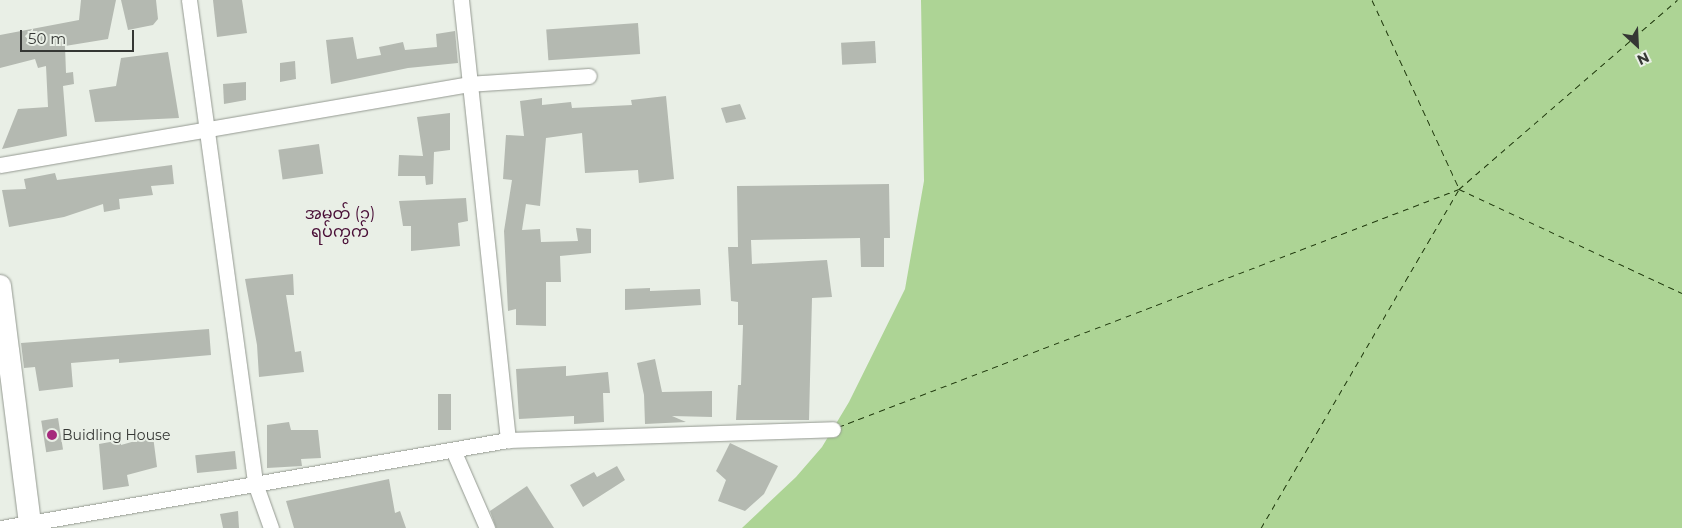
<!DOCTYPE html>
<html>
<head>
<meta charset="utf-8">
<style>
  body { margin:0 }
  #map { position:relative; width:1682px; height:528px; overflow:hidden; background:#e9efe6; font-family:Montserrat,"Noto Sans Myanmar",sans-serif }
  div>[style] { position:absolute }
  .water>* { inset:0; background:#add495 }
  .ferry>* { height:1px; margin-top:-0.5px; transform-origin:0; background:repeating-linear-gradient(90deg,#1f380c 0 6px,transparent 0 11px) }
  .building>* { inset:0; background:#b4b9b1; transform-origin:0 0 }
  .roads { filter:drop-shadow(0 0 1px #949991) drop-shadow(0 0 1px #949991) }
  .street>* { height:15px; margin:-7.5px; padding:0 7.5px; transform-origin:7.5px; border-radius:7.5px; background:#fff }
  .secondary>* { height:22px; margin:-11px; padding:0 11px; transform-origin:11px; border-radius:11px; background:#fff }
  .dots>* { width:14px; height:14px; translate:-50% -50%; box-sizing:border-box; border:2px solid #e9efe6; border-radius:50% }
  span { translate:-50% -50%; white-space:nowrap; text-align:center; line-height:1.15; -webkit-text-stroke:4px #e9efe6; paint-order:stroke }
  .poi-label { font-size:14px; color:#353734 }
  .left { translate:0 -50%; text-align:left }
  .quarter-label { font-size:16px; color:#490e36 }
  .north { position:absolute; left:1612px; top:20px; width:50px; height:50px; -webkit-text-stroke:4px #e9efe6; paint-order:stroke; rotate:155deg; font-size:14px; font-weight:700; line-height:20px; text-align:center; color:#353734 }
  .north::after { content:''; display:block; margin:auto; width:18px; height:22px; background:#353734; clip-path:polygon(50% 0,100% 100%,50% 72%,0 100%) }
  .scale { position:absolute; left:20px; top:30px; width:114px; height:22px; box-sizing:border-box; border:2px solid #353734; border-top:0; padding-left:6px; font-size:15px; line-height:18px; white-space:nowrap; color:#353734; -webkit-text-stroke:4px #e9efe6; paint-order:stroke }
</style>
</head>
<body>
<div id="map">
  <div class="water">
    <i style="clip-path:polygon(921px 0,1682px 0,1682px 528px,742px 528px,796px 477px,822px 447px,849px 402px,905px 289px,924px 181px)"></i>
  </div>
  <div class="ferry">
    <i style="left:1372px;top:0;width:207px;rotate:65.2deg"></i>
    <i style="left:838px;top:427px;width:665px;rotate:-20.97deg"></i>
    <i style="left:1459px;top:189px;width:289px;rotate:-40.9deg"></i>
    <i style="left:1261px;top:528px;width:393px;rotate:-59.7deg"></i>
    <i style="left:1459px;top:189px;width:246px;rotate:25deg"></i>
  </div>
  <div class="building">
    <i style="clip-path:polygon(81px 0,116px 0,108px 39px,65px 46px,66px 73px,73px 72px,74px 84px,63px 86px,67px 136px,2px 149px,18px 109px,48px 107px,46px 66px,38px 68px,35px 59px,0 68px,0 35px,79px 20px)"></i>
    <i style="clip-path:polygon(121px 0,156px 0,158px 19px,153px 25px,128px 30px)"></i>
    <i style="clip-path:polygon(213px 0,242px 0,247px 33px,217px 37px)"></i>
    <i style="left:638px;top:23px;width:31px;height:92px;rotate:86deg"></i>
    <i style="clip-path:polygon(455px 31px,458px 63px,408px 68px,331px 84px,326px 40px,353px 37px,357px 59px,381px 55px,379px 47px,403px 42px,405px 50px,437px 47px,436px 34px)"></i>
    <i style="left:875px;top:41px;width:22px;height:34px;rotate:87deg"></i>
    <i style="clip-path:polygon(168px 52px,179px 118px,95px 122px,89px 90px,116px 86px,121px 58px)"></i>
    <i style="clip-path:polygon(295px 61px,296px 79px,280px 82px,280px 63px)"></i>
    <i style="clip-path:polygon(246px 82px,246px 100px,224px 104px,223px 84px)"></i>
    <i style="clip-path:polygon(666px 96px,674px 179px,639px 183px,638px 170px,585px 173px,582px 133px,546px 138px,540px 206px,526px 204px,522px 230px,540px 229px,541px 242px,578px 241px,576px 228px,591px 229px,591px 253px,560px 256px,561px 282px,546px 282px,546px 326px,516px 325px,516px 309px,508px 311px,504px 231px,512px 180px,503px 179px,506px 135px,524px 136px,520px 101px,542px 98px,542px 105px,571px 102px,572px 108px,632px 105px,631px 100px)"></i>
    <i style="clip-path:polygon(740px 104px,746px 119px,726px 123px,721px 108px)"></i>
    <i style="clip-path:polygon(450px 113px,450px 150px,434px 152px,433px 184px,426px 185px,425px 176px,398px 176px,399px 155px,423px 156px,417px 117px)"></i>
    <i style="left:319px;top:144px;width:30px;height:41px;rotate:82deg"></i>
    <i style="clip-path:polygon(172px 165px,174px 184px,151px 186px,153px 195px,119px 199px,120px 209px,104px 212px,103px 204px,64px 217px,9px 227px,2px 190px,26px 189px,24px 179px,55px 173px,57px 180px)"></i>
    <i style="clip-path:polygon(889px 184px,890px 238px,884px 238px,884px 267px,861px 267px,860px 238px,751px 240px,752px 264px,827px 260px,832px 297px,812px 298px,809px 420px,736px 420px,738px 385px,741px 385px,743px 325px,738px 325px,738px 302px,731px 301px,728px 247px,738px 247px,737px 186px)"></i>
    <i style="clip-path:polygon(466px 198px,468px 221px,458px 223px,460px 246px,411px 251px,411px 226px,403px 226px,399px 201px)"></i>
    <i style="clip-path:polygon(293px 274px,294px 295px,286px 295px,295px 352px,301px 351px,304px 372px,259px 377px,257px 345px,245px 279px)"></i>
    <i style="clip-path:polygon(650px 288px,650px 291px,700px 289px,701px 305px,625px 310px,625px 289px)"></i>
    <i style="clip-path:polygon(209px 329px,211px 355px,119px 363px,119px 359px,71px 363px,73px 387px,39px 391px,35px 367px,24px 368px,21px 343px)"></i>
    <i style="clip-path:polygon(655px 359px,662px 392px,712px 391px,712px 417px,672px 416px,686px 422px,645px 424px,644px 395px,637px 363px)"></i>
    <i style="clip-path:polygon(566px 366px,566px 376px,608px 372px,610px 393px,603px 393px,604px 422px,574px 424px,574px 416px,519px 419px,516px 369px)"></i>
    <i style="left:438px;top:394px;width:13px;height:36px"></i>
    <i style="left:58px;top:418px;width:32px;height:17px;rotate:81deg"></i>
    <i style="clip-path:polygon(289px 422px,291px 430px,318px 430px,321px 458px,301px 459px,302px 466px,267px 468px,267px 425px)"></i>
    <i style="clip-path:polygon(153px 436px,157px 467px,127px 475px,129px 486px,103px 490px,99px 444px,121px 440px,121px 445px)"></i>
    <i style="clip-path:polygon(730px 443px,778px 466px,764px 494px,745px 511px,718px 501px,726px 480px,716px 471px)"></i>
    <i style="left:235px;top:451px;width:18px;height:40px;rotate:84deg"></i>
    <i style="clip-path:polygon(617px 466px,625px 480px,583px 507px,570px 485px,594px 472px,597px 477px)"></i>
    <i style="clip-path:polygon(389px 479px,395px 513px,400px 511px,406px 528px,294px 528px,286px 501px)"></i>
    <i style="clip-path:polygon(527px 486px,554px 528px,496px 528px,490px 511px)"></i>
    <i style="clip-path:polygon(238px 511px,239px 528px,223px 528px,220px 514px)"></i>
  </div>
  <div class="roads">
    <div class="street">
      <i style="left:189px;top:0;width:487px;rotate:82.2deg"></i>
      <i style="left:255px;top:483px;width:48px;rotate:70.4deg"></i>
      <i style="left:461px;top:0;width:443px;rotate:83.9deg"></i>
      <i style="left:0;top:165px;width:474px;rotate:-9.8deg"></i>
      <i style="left:467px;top:84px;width:122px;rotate:-3.8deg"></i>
      <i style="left:453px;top:450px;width:85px;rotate:66.4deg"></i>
      <i style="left:1px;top:528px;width:515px;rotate:-9.85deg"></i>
      <i style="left:508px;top:440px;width:325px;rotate:-1.9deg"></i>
    </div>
    <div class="secondary">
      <i style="left:0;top:286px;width:238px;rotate:82.8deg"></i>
    </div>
  </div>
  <div class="dots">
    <i style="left:52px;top:435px;background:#a62a7d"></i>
  </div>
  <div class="poi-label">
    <span class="left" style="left:62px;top:435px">Buidling House</span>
  </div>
  <div class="quarter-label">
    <span style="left:340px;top:223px">အမှတ် (၁)<br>ရပ်ကွက်</span>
  </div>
  <div class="north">N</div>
  <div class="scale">50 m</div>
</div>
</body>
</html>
